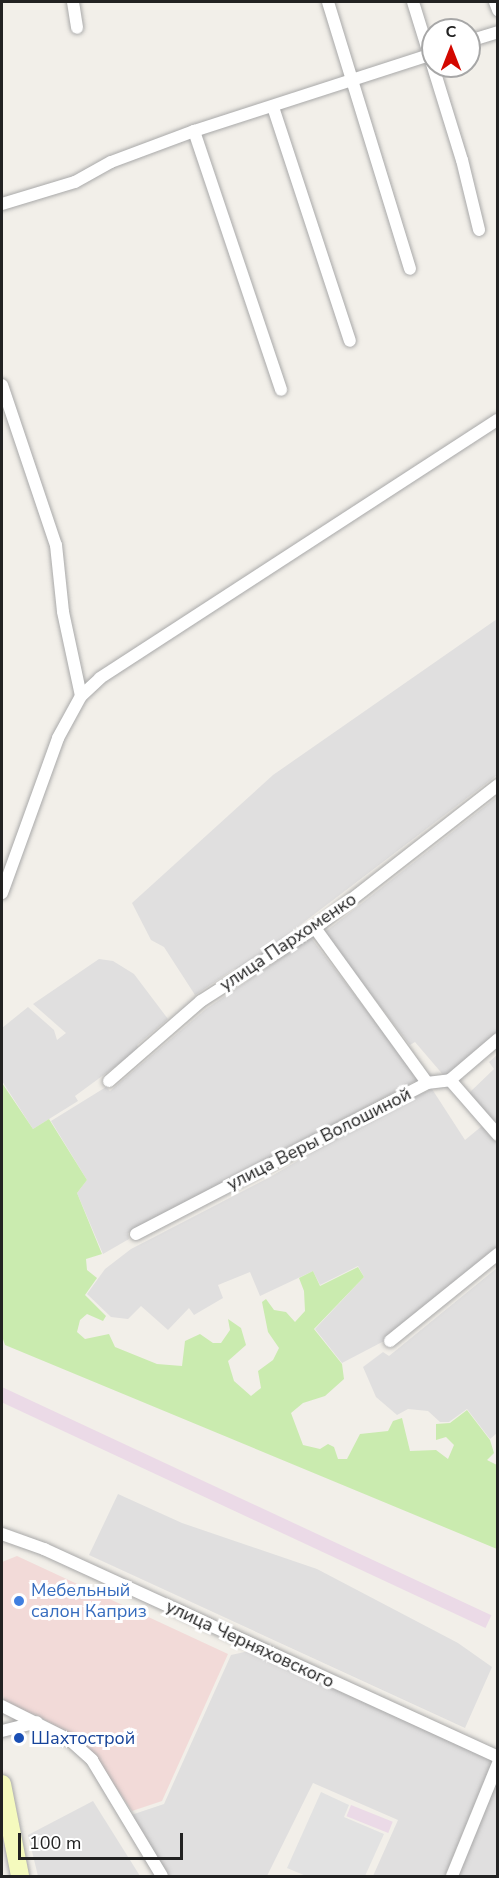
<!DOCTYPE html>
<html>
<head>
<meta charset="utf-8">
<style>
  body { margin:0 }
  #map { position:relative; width:499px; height:1878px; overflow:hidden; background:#f2efe9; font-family:"Nunito Sans",sans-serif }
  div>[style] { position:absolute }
  .residential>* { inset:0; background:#e0dfdf }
  .commercial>* { inset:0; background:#f2dad8 }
  .industrial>* { inset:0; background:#ebdae7; transform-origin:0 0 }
  .grass>* { inset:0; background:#caebaf }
  .parking>* { inset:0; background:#e2e2e2 }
  .roads { filter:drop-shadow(0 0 2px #a9a9a9) drop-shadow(0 0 2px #a9a9a9) }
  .minor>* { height:12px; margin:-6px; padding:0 6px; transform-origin:6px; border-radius:6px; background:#fff }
  .secondary>* { height:18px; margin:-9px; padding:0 9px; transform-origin:9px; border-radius:9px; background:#f5fabe }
  .dots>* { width:16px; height:16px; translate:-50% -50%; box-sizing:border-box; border:3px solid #fff; border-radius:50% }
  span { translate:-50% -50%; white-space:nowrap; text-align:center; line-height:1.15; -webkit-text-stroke:6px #fff; paint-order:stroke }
  .street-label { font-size:18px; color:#222 }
  .shop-label { font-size:18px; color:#366cbe }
  .left { translate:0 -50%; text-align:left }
  .transit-label { font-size:18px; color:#164399 }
  .frame { position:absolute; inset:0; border:3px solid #222; pointer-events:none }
  .north { position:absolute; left:421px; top:18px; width:60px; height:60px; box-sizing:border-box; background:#fff; border:2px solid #a7a7a7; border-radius:50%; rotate:0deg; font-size:16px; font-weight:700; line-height:24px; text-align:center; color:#222 }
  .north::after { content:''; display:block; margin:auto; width:21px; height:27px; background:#d30800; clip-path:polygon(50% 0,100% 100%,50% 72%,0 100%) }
  .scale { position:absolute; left:18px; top:1833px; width:165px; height:27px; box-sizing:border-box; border:3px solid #222; border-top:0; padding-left:8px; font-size:18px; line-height:21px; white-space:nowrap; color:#222; -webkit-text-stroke:4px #fff; paint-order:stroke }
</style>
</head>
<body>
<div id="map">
  <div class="residential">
    <i style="clip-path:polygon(497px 619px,497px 775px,240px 971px,234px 969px,195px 995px,164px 947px,151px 940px,132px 903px,273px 775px)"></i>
    <i style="clip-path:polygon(497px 797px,497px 1033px,445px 1077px,415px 1042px,410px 1045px,324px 933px)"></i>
    <i style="clip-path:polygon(311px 938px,419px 1079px,128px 1233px,129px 1239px,103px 1254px,77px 1193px,87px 1180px,51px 1121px,106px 1087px,110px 1091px,206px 1009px)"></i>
    <i style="clip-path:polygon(99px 959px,113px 961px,134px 974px,168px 1019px,137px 1045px,139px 1049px,75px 1096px,78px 1101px,33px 1129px,2px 1081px,2px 1028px,28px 1007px,54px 1030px,57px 1040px,66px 1033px,33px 1004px)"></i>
    <i style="clip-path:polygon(497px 1055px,497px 1126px,469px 1093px,494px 1069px,489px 1062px)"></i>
    <i style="clip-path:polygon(432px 1089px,465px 1140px,482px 1126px,497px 1143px,497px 1250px,386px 1340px,342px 1363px,315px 1329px,364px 1277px,358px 1266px,320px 1285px,313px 1271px,260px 1296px,250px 1272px,218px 1285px,223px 1298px,194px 1315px,189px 1308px,168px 1330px,141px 1306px,128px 1319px,111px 1317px,87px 1294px,105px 1269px,131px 1249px,270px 1177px,387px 1109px)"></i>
    <i style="clip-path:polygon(497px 1268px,497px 1433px,490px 1439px,467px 1409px,449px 1422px,440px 1422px,428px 1411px,408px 1409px,397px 1415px,376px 1397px,363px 1367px,383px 1352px,389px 1356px)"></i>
    <i style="clip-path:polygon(118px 1494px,182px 1523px,317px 1569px,458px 1643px,492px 1667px,465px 1728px,89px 1555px)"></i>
    <i style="clip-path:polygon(249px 1651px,493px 1760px,445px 1876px,373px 1876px,398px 1820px,313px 1783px,267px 1876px,169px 1876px,131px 1815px,164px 1804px,231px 1655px)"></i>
    <i style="clip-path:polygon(497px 1778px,497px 1876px,457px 1876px)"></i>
    <i style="clip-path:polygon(93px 1801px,140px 1876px,38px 1876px,28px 1835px)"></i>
  </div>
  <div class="commercial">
    <i style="clip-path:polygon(17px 1556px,228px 1654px,162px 1801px,132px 1811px,96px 1758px,74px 1736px,36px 1715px,5px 1706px,2px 1689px,2px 1562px)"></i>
  </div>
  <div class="industrial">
    <i style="left:2px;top:1387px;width:540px;height:14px;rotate:25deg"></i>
    <i style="left:351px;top:1805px;width:45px;height:12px;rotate:22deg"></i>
  </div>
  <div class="grass">
    <i style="clip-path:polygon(2px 1083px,33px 1129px,49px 1119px,87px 1180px,77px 1193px,102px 1254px,86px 1259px,87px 1270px,97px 1278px,85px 1295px,106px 1316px,103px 1321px,87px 1314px,80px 1320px,77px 1332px,85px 1339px,109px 1334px,115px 1347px,157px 1364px,182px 1366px,185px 1341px,200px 1334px,213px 1343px,221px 1343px,230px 1330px,228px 1319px,241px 1328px,246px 1345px,228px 1361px,234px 1381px,251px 1396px,261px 1388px,258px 1371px,273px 1360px,279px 1348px,268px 1332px,262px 1302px,266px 1299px,274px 1310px,286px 1312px,295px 1322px,305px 1311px,304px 1291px,299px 1278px,313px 1271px,320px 1286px,358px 1267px,364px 1277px,314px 1329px,342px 1364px,344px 1379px,325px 1396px,303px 1403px,291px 1413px,303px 1445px,320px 1449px,328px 1444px,334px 1447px,338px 1459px,347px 1459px,360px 1434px,388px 1431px,393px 1421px,402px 1418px,410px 1451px,436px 1450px,448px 1459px,454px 1445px,446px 1437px,436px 1440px,436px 1424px,450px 1423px,467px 1410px,490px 1440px,494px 1453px,487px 1460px,497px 1465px,497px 1549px,5px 1345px,2px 1336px)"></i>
  </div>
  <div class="parking">
    <i style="clip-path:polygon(321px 1792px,349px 1805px,344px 1817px,384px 1834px,365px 1876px,306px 1876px,287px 1868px)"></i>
  </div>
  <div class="roads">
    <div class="minor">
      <i style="left:73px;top:2px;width:26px;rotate:81deg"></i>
      <i style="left:328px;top:2px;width:279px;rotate:72.9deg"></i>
      <i style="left:413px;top:2px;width:165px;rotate:72.8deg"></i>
      <i style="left:462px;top:160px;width:72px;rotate:76.3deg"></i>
      <i style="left:495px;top:2px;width:9px;rotate:69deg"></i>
      <i style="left:469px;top:41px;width:30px;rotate:-17deg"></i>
      <i style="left:273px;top:107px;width:246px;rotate:71.8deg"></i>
      <i style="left:194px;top:131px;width:273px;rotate:71.4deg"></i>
      <i style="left:2px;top:204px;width:76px;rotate:-16.8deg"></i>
      <i style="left:75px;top:182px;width:41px;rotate:-29.1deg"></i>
      <i style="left:111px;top:162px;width:89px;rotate:-20.5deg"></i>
      <i style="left:194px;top:131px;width:251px;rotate:-17.9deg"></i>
      <i style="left:2px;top:385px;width:169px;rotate:71.4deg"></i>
      <i style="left:56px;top:545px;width:67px;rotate:84deg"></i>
      <i style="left:63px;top:612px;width:86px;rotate:77.9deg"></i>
      <i style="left:2px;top:893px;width:165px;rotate:-70.1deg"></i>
      <i style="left:58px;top:738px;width:48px;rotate:-61.3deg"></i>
      <i style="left:81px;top:696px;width:26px;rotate:-43deg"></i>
      <i style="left:100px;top:678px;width:474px;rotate:-33deg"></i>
      <i style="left:315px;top:928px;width:191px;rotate:54.1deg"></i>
      <i style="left:450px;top:1080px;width:73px;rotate:48.9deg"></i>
      <i style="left:109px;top:1081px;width:122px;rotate:-41deg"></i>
      <i style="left:201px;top:1001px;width:135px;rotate:-32.6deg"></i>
      <i style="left:315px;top:928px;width:232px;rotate:-38deg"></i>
      <i style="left:136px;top:1234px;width:328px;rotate:-27.4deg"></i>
      <i style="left:427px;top:1083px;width:23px;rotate:-7deg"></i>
      <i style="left:450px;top:1080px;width:63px;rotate:-40.5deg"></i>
      <i style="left:390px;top:1341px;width:139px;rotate:-38.9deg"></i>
      <i style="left:2px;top:1534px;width:45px;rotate:19.7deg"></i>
      <i style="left:44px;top:1549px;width:499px;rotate:24.6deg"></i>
      <i style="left:2px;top:1706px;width:76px;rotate:26.6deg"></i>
      <i style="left:70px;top:1740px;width:30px;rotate:42deg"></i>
      <i style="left:92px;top:1760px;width:135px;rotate:58.9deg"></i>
      <i style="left:2px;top:1731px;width:36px;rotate:-14deg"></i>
      <i style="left:452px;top:1876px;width:122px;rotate:-67.8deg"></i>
    </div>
    <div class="secondary">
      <i style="left:2px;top:1784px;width:94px;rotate:78.9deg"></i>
    </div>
  </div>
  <div class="dots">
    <i style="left:19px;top:1601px;background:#3f7fe0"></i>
    <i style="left:19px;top:1738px;background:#1a4fb4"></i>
  </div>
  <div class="street-label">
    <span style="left:288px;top:942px;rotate:-34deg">улица Пархоменко</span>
    <span style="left:319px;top:1139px;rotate:-27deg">улица Веры Волошиной</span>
    <span style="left:250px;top:1644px;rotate:25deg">улица Черняховского</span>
  </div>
  <div class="shop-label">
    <span class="left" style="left:31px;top:1601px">Мебельный<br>салон Каприз</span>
  </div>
  <div class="transit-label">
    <span class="left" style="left:31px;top:1738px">Шахтострой</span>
  </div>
  <div class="frame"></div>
  <div class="north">С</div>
  <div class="scale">100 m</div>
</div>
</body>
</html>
